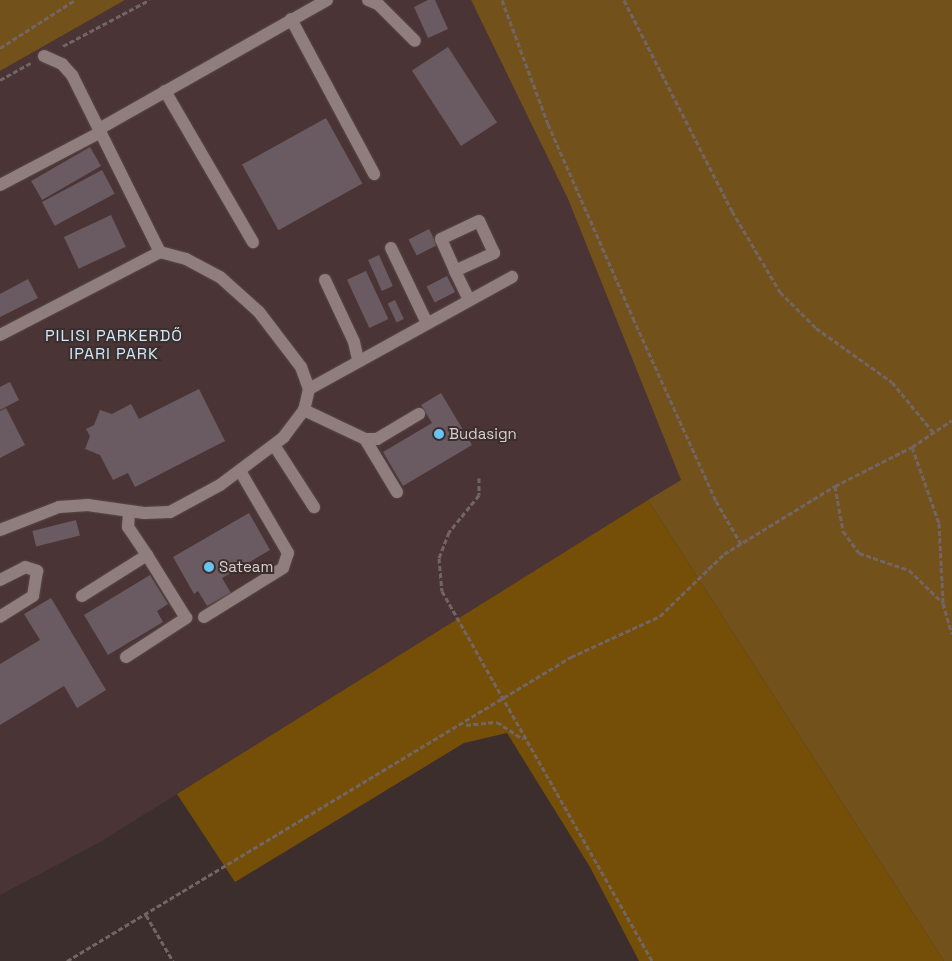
<!DOCTYPE html>
<html>
<head>
<meta charset="utf-8">
<style>
  body { margin:0 }
  #map { position:relative; width:952px; height:961px; overflow:hidden; background:#3d2e2e; font-family:"Space Grotesk",sans-serif }
  div>[style] { position:absolute }
  .built>* { inset:0; background:#4b3435 }
  .green>* { inset:0; background:#754f07 }
  .forest>* { inset:0; background:#73511b }
  .building>* { inset:0; background:#6a5b62; transform-origin:0 0 }
  .path>* { height:3px; margin-top:-1.5px; transform-origin:0; background:repeating-linear-gradient(90deg,#726565 0 5px,transparent 0 7.5px) }
  .roads { filter:drop-shadow(0 0 1px #564a4a) drop-shadow(0 0 1px #564a4a) }
  .minor>* { height:12px; margin:-6px; padding:0 6px; transform-origin:6px; border-radius:6px; background:#907d7e }
  .dots>* { width:14px; height:14px; translate:-50% -50%; box-sizing:border-box; border:2px solid #3d2e2e; border-radius:50% }
  span { translate:-50% -50%; white-space:nowrap; text-align:center; line-height:1.15; -webkit-text-stroke:4px #3d2e2e; paint-order:stroke }
  .poi-label { font-size:15px; color:#d9cfcf }
  .left { translate:0 -50%; text-align:left }
  .neighbourhood-label { font-size:16px; color:#cbeafb; letter-spacing:1px }
</style>
</head>
<body>
<div id="map">
  <div class="built">
    <i style="clip-path:polygon(125px 0,471px 0,568px 199px,682px 480px,100px 842px,0 895px,0 71px)"></i>
  </div>
  <div class="green">
    <i style="clip-path:polygon(648px 500px,944px 961px,639px 961px,590px 867px,507px 733px,464px 743px,235px 882px,177px 794px)"></i>
  </div>
  <div class="forest">
    <i style="clip-path:polygon(0 0,125px 0,0 71px)"></i>
    <i style="clip-path:polygon(471px 0,952px 0,952px 961px,944px 961px,648px 500px,681px 480px,568px 199px)"></i>
  </div>
  <div class="building">
    <i style="clip-path:polygon(428px 0,435px 0,448px 29px,428px 38px,414px 7px)"></i>
    <i style="left:448px;top:47px;width:90px;height:43px;rotate:57deg"></i>
    <i style="left:326px;top:118px;width:75px;height:96px;rotate:61deg"></i>
    <i style="left:90px;top:147px;width:22px;height:68px;rotate:60deg"></i>
    <i style="left:102px;top:170px;width:27px;height:68px;rotate:62deg"></i>
    <i style="left:111px;top:215px;width:35px;height:52px;rotate:65deg"></i>
    <i style="left:429px;top:229px;width:18px;height:23px;rotate:63deg"></i>
    <i style="left:379px;top:255px;width:34px;height:12px;rotate:66deg"></i>
    <i style="left:366px;top:271px;width:53px;height:21px;rotate:65deg"></i>
    <i style="left:447px;top:276px;width:18px;height:23px;rotate:63deg"></i>
    <i style="clip-path:polygon(28px 279px,38px 298px,0 317px,0 294px)"></i>
    <i style="left:395px;top:300px;width:21px;height:8px;rotate:65deg"></i>
    <i style="clip-path:polygon(10px 382px,19px 400px,0 410px,0 387px)"></i>
    <i style="clip-path:polygon(199px 389px,225px 441px,135px 487px,128px 473px,113px 480px,100px 455px,85px 449px,90px 436px,86px 429px,94px 425px,100px 410px,112px 414px,131px 404px,139px 419px)"></i>
    <i style="clip-path:polygon(441px 393px,472px 445px,403px 486px,383px 452px,432px 423px,421px 405px)"></i>
    <i style="clip-path:polygon(6px 408px,25px 445px,0 458px,0 411px)"></i>
    <i style="clip-path:polygon(249px 513px,270px 550px,222px 578px,231px 593px,207px 606px,198px 591px,194px 594px,173px 557px)"></i>
    <i style="left:76px;top:520px;width:16px;height:45px;rotate:76deg"></i>
    <i style="clip-path:polygon(150px 575px,168px 604px,157px 611px,163px 622px,108px 655px,84px 615px)"></i>
    <i style="clip-path:polygon(51px 598px,106px 690px,77px 708px,64px 686px,0 725px,0 664px,40px 640px,24px 614px)"></i>
  </div>
  <div class="path">
    <i style="left:502px;top:0;width:132px;rotate:69.6deg"></i>
    <i style="left:548px;top:124px;width:212px;rotate:66.3deg"></i>
    <i style="left:633px;top:318px;width:201px;rotate:65.6deg"></i>
    <i style="left:716px;top:501px;width:50px;rotate:59.8deg"></i>
    <i style="left:624px;top:0;width:237px;rotate:62.9deg"></i>
    <i style="left:732px;top:211px;width:94px;rotate:59.3deg"></i>
    <i style="left:780px;top:292px;width:51px;rotate:45deg"></i>
    <i style="left:816px;top:328px;width:93px;rotate:35.4deg"></i>
    <i style="left:892px;top:382px;width:65px;rotate:50.6deg"></i>
    <i style="left:63px;top:46px;width:98px;rotate:-28.1deg"></i>
    <i style="left:0;top:48px;width:89px;rotate:-32.6deg"></i>
    <i style="left:0;top:80px;width:35px;rotate:-29deg"></i>
    <i style="left:912px;top:447px;width:81px;rotate:70.4deg"></i>
    <i style="left:939px;top:523px;width:80px;rotate:87.1deg"></i>
    <i style="left:943px;top:603px;width:32px;rotate:74deg"></i>
    <i style="left:479px;top:478px;width:17px;rotate:90deg"></i>
    <i style="left:479px;top:495px;width:48px;rotate:129deg"></i>
    <i style="left:449px;top:532px;width:28px;rotate:111deg"></i>
    <i style="left:439px;top:558px;width:33px;rotate:85deg"></i>
    <i style="left:442px;top:591px;width:425px;rotate:60.4deg"></i>
    <i style="left:835px;top:486px;width:46px;rotate:79.9deg"></i>
    <i style="left:843px;top:531px;width:27px;rotate:54deg"></i>
    <i style="left:859px;top:553px;width:53px;rotate:18.8deg"></i>
    <i style="left:909px;top:570px;width:46px;rotate:44.1deg"></i>
    <i style="left:466px;top:725px;width:31px;rotate:-6deg"></i>
    <i style="left:497px;top:722px;width:31px;rotate:33deg"></i>
    <i style="left:146px;top:915px;width:53px;rotate:59.6deg"></i>
    <i style="left:67px;top:961px;width:589px;rotate:-31.1deg"></i>
    <i style="left:571px;top:657px;width:98px;rotate:-24.7deg"></i>
    <i style="left:660px;top:616px;width:89px;rotate:-44.1deg"></i>
    <i style="left:724px;top:554px;width:130px;rotate:-31.5deg"></i>
    <i style="left:835px;top:486px;width:86px;rotate:-26.9deg"></i>
    <i style="left:912px;top:447px;width:48px;rotate:-34deg"></i>
  </div>
  <div class="roads">
    <div class="minor">
      <i style="left:368px;top:0;width:11px;rotate:22deg"></i>
      <i style="left:378px;top:4px;width:52px;rotate:45deg"></i>
      <i style="left:291px;top:19px;width:176px;rotate:61.8deg"></i>
      <i style="left:44px;top:56px;width:20px;rotate:24deg"></i>
      <i style="left:62px;top:64px;width:15px;rotate:48deg"></i>
      <i style="left:72px;top:75px;width:198px;rotate:63.6deg"></i>
      <i style="left:165px;top:91px;width:175px;rotate:59.8deg"></i>
      <i style="left:99px;top:129px;width:262px;rotate:-29.5deg"></i>
      <i style="left:0;top:185px;width:114px;rotate:-27.7deg"></i>
      <i style="left:391px;top:248px;width:83px;rotate:64.4deg"></i>
      <i style="left:455px;top:271px;width:43px;rotate:-24.8deg"></i>
      <i style="left:494px;top:253px;width:35px;rotate:-115deg"></i>
      <i style="left:479px;top:221px;width:42px;rotate:154.7deg"></i>
      <i style="left:441px;top:239px;width:35px;rotate:66deg"></i>
      <i style="left:455px;top:271px;width:32px;rotate:64deg"></i>
      <i style="left:325px;top:280px;width:68px;rotate:64.9deg"></i>
      <i style="left:354px;top:342px;width:18px;rotate:77deg"></i>
      <i style="left:0;top:335px;width:180px;rotate:-27.4deg"></i>
      <i style="left:160px;top:252px;width:27px;rotate:15deg"></i>
      <i style="left:186px;top:259px;width:38px;rotate:28deg"></i>
      <i style="left:220px;top:277px;width:52px;rotate:41.9deg"></i>
      <i style="left:259px;top:312px;width:69px;rotate:52.6deg"></i>
      <i style="left:301px;top:367px;width:23px;rotate:70deg"></i>
      <i style="left:309px;top:389px;width:22px;rotate:103deg"></i>
      <i style="left:304px;top:410px;width:34px;rotate:127deg"></i>
      <i style="left:284px;top:437px;width:80px;rotate:143.1deg"></i>
      <i style="left:220px;top:485px;width:57px;rotate:151.6deg"></i>
      <i style="left:170px;top:512px;width:26px;rotate:178deg"></i>
      <i style="left:144px;top:513px;width:57px;rotate:-171.9deg"></i>
      <i style="left:88px;top:505px;width:29px;rotate:176deg"></i>
      <i style="left:59px;top:507px;width:63px;rotate:158.7deg"></i>
      <i style="left:309px;top:389px;width:232px;rotate:-28.9deg"></i>
      <i style="left:304px;top:410px;width:68px;rotate:25.4deg"></i>
      <i style="left:365px;top:439px;width:12px"></i>
      <i style="left:377px;top:439px;width:49px;rotate:-30.8deg"></i>
      <i style="left:365px;top:439px;width:62px;rotate:58.9deg"></i>
      <i style="left:274px;top:445px;width:74px;rotate:57.2deg"></i>
      <i style="left:0;top:580px;width:28px;rotate:-27deg"></i>
      <i style="left:25px;top:567px;width:13px;rotate:18deg"></i>
      <i style="left:37px;top:571px;width:25px;rotate:99deg"></i>
      <i style="left:33px;top:596px;width:39px;rotate:148deg"></i>
      <i style="left:82px;top:596px;width:77px;rotate:-32.2deg"></i>
      <i style="left:147px;top:555px;width:34px;rotate:-124deg"></i>
      <i style="left:128px;top:527px;width:16px;rotate:-86deg"></i>
      <i style="left:204px;top:617px;width:93px;rotate:-31.8deg"></i>
      <i style="left:283px;top:568px;width:16px;rotate:-72deg"></i>
      <i style="left:288px;top:553px;width:95px;rotate:-120.3deg"></i>
      <i style="left:126px;top:657px;width:72px;rotate:-33deg"></i>
      <i style="left:186px;top:618px;width:74px;rotate:-121.8deg"></i>
    </div>
  </div>
  <div class="dots">
    <i style="left:439px;top:434px;background:#68c4f0"></i>
    <i style="left:209px;top:567px;background:#68c4f0"></i>
  </div>
  <div class="poi-label">
    <span class="left" style="left:449px;top:434px">Budasign</span>
    <span class="left" style="left:219px;top:567px">Sateam</span>
  </div>
  <div class="neighbourhood-label">
    <span style="left:114px;top:345px">PILISI PARKERDŐ<br>IPARI PARK</span>
  </div>
</div>
</body>
</html>
